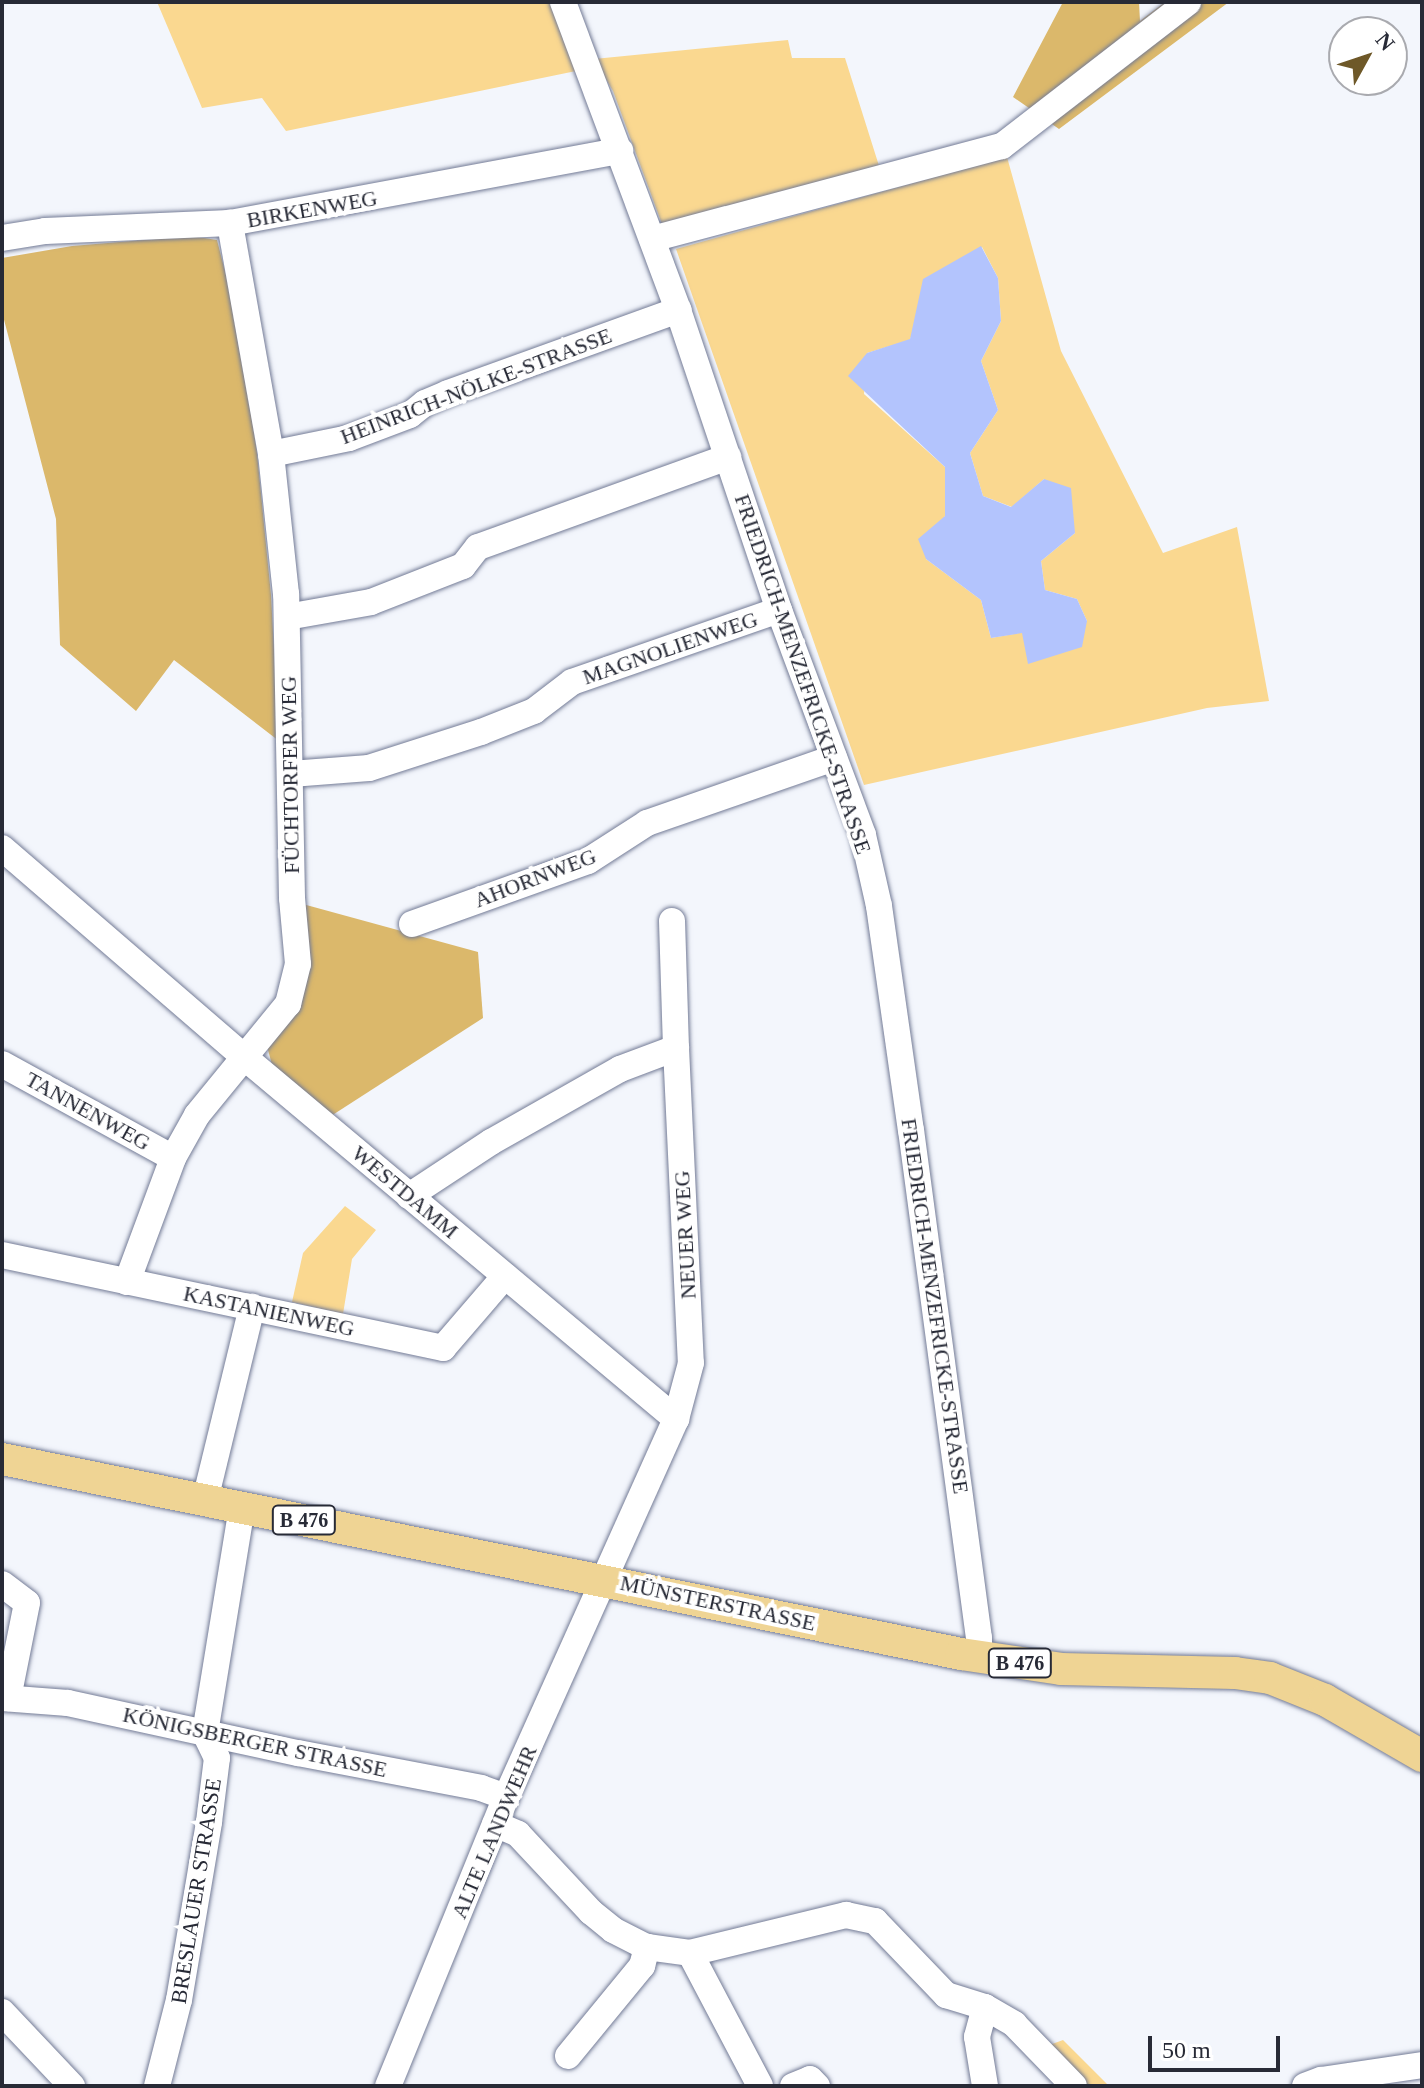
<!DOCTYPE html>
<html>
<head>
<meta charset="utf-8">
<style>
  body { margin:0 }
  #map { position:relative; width:1424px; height:2088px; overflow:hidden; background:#f3f6fc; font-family:Georgia,serif }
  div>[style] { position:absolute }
  .green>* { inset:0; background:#fad890 }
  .forest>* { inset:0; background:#dbb86b }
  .water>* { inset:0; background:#b3c4fd }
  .roads { filter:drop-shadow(0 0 2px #737b96) drop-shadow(0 0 2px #737b96) }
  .minor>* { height:26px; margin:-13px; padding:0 13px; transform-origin:13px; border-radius:13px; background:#fff }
  .major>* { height:32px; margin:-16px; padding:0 16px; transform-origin:16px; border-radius:16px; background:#efd494 }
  span { translate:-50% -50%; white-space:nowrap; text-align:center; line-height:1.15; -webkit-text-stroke:8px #fff; paint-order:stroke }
  .shield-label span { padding:2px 6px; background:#fff; border:2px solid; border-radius:6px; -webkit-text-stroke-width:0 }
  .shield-label { font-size:20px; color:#272a36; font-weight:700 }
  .street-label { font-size:22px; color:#272a36 }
  .frame { position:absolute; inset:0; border:4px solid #272a36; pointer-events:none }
  .north { position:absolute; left:1328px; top:16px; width:80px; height:80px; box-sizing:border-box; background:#fff; border:2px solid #a9aaaf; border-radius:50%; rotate:50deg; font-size:22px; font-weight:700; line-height:32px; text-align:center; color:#272a36 }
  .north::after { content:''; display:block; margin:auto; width:28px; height:36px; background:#6e5828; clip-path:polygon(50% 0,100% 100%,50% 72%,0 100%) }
  .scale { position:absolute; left:1148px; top:2036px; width:132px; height:36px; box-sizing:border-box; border:4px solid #272a36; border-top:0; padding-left:10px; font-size:24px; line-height:28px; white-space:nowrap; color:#272a36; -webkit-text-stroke:6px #fff; paint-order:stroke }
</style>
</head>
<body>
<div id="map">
  <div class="green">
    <i style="clip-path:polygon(157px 2px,550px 2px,576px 71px,286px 131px,262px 98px,202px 108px)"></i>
    <i style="clip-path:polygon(788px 40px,792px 58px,845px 58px,880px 169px,663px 227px,613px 91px,594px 59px)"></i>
    <i style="clip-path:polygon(evenodd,1007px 157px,1061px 351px,1163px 553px,1237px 527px,1269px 701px,1207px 708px,864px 785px,676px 249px,1007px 157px,982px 247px,998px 278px,1001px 321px,981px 361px,998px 410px,970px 453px,983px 496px,1012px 507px,1044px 479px,1075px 533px,1041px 561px,1045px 590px,1077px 599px,1087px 621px,991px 638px,981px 600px,926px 559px,945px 516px,945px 467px,864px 394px,867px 353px,910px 340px,918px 313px,982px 247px)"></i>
    <i style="clip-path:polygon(345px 1206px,376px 1230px,352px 1259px,343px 1314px,292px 1302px,303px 1253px)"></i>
    <i style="clip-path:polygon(1063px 2040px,1109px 2086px,1081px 2086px,1044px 2047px)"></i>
  </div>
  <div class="forest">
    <i style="clip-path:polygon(1063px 2px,1139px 2px,1140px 21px,1165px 2px,1229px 2px,1059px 129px,1013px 97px)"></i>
    <i style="clip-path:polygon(191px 236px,217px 240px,239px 326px,257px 453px,271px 595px,279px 741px,174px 660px,136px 711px,60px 645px,56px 519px,2px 312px,2px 258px,72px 246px)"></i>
    <i style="clip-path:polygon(299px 903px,478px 952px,483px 1018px,331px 1116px,272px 1065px,267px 1046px)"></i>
  </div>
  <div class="water">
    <i style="clip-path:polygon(981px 246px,998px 278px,1001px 321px,981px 361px,998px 410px,970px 453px,983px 496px,1011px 507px,1044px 479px,1071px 488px,1075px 533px,1041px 561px,1045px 590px,1077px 599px,1087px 621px,1082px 647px,1028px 664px,1022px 633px,991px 638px,981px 600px,926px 559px,918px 539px,945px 516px,945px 467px,848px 376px,867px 353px,910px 339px,923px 279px)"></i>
  </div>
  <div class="roads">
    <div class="minor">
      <i style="left:563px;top:2px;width:329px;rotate:69.5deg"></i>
      <i style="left:678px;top:310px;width:317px;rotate:71.4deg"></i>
      <i style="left:779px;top:610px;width:240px;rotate:69.5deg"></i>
      <i style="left:863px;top:835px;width:73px;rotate:77.3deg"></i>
      <i style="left:879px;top:906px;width:226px;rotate:81.9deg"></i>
      <i style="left:911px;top:1130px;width:513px;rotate:82.38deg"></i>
      <i style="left:979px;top:1638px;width:19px;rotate:90deg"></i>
      <i style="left:2px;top:238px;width:44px;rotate:-9.2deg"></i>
      <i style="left:45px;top:231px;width:185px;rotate:-2.5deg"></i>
      <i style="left:230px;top:223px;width:397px;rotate:-10.5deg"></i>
      <i style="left:652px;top:239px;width:362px;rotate:-14.9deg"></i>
      <i style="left:1002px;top:146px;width:235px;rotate:-37.7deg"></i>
      <i style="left:271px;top:454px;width:80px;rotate:-11.6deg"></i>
      <i style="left:349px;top:438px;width:65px;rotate:-20.7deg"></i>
      <i style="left:410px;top:415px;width:19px;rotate:-39deg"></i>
      <i style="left:425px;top:403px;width:25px;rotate:-23deg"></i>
      <i style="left:448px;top:393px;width:245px;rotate:-19.8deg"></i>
      <i style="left:287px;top:617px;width:85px;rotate:-10.1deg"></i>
      <i style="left:371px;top:602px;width:99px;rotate:-21.4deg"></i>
      <i style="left:463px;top:566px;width:24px;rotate:-52deg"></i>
      <i style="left:478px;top:547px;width:266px;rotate:-19.8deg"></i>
      <i style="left:291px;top:774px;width:78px;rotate:-4.4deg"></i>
      <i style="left:369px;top:768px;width:118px;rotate:-17.8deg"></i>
      <i style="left:481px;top:732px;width:57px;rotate:-21.6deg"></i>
      <i style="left:534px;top:711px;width:48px;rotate:-37.3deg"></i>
      <i style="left:572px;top:682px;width:219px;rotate:-19.2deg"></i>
      <i style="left:2px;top:848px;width:320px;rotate:40.8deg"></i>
      <i style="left:244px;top:1057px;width:564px;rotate:39.96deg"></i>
      <i style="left:676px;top:1419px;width:414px;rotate:114.2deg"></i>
      <i style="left:506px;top:1797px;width:312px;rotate:112.2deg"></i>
      <i style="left:672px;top:921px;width:127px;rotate:88.2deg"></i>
      <i style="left:412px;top:924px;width:187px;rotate:-19.7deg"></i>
      <i style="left:588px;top:861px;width:70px;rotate:-32.8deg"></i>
      <i style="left:647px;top:823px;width:198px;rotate:-19.2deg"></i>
      <i style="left:2px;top:1064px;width:195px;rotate:28.8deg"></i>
      <i style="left:409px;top:1196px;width:98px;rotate:-33.4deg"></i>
      <i style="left:491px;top:1142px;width:148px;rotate:-29.5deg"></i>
      <i style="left:620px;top:1069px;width:60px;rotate:-20.6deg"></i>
      <i style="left:676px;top:1048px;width:315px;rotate:87.3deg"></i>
      <i style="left:691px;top:1363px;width:58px;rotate:105deg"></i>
      <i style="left:2px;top:1255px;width:451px;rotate:11.9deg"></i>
      <i style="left:443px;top:1348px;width:95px;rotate:-49.3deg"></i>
      <i style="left:127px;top:1282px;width:132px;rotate:-69.6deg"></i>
      <i style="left:173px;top:1158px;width:49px;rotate:-60.8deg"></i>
      <i style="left:197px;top:1115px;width:144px;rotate:-50.7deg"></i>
      <i style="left:288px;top:1004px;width:41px;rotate:-76deg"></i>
      <i style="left:298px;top:964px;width:66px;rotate:-95.2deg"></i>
      <i style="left:292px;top:898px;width:304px;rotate:-91.1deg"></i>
      <i style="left:286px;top:594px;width:141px;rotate:-96.1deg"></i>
      <i style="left:271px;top:454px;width:235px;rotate:-100.1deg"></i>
      <i style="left:205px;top:1500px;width:199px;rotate:-76.3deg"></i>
      <i style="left:2px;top:1584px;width:31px;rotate:37deg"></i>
      <i style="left:27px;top:1603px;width:97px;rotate:101.3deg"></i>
      <i style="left:2px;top:1698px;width:66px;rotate:4.3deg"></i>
      <i style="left:68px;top:1703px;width:235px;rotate:12.3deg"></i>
      <i style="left:298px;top:1753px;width:186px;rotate:10.8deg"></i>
      <i style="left:481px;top:1788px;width:27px;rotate:20deg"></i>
      <i style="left:495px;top:1824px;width:25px;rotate:23deg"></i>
      <i style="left:518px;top:1834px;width:107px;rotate:46.9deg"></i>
      <i style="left:591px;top:1912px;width:28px;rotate:39deg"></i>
      <i style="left:613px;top:1930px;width:38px;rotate:27deg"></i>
      <i style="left:647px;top:1947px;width:43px;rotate:7.9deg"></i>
      <i style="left:690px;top:1953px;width:161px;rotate:-13.7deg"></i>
      <i style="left:846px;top:1915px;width:30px;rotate:12deg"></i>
      <i style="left:875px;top:1921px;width:103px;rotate:46.2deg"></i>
      <i style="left:946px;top:1995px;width:41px;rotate:17.1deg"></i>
      <i style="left:985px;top:2007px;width:31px;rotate:105deg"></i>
      <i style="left:977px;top:2037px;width:50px;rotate:80.7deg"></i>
      <i style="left:690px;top:1953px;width:150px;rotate:62.2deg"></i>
      <i style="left:985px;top:2007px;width:34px;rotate:30deg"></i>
      <i style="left:1014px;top:2024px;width:86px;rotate:45.9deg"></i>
      <i style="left:2px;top:2012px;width:102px;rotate:46.6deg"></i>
      <i style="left:568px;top:2056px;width:117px;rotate:-50.6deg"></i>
      <i style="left:642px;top:1966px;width:20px;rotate:-75deg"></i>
      <i style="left:157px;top:2086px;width:89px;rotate:-75.7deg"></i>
      <i style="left:179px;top:2000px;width:181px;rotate:-80.4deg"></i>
      <i style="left:209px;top:1822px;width:64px;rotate:-82.9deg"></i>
      <i style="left:217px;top:1758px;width:28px;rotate:-116deg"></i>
      <i style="left:205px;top:1733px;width:228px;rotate:-80.7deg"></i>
      <i style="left:793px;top:2086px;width:18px;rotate:-22deg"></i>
      <i style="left:810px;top:2079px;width:10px;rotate:45deg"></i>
      <i style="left:1305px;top:2086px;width:17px;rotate:-21deg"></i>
      <i style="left:1321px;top:2080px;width:102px;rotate:-8.4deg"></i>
    </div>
    <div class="major">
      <i style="left:2px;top:1459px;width:979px;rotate:11.49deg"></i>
      <i style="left:961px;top:1654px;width:101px;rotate:8.5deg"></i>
      <i style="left:1061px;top:1669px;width:174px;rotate:1.3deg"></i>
      <i style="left:1235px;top:1673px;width:35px;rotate:8deg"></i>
      <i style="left:1270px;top:1678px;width:59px;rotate:21.8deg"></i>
      <i style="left:1325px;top:1700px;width:112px;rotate:30deg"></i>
    </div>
  </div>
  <div class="shield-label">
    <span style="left:304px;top:1520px">B 476</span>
    <span style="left:1020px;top:1663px">B 476</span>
  </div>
  <div class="street-label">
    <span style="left:312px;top:209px;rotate:-10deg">BIRKENWEG</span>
    <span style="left:476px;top:386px;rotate:-21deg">HEINRICH-NÖLKE-STRASSE</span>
    <span style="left:670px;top:648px;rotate:-19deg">MAGNOLIENWEG</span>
    <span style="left:803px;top:674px;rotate:71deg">FRIEDRICH-MENZEFRICKE-STRASSE</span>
    <span style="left:290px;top:775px;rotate:-91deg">FÜCHTORFER WEG</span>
    <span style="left:535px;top:878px;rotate:-21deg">AHORNWEG</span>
    <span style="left:88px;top:1111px;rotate:29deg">TANNENWEG</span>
    <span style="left:405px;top:1192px;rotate:40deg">WESTDAMM</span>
    <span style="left:685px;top:1235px;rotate:-93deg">NEUER WEG</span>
    <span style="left:935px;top:1306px;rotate:82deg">FRIEDRICH-MENZEFRICKE-STRASSE</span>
    <span style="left:269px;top:1311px;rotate:12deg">KASTANIENWEG</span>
    <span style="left:718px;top:1603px;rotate:12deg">MÜNSTERSTRASSE</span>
    <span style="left:255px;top:1742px;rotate:12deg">KÖNIGSBERGER STRASSE</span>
    <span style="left:494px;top:1832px;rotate:-67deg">ALTE LANDWEHR</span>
    <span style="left:196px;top:1891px;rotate:-81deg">BRESLAUER STRASSE</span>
  </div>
  <div class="frame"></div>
  <div class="north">N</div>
  <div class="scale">50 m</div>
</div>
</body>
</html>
